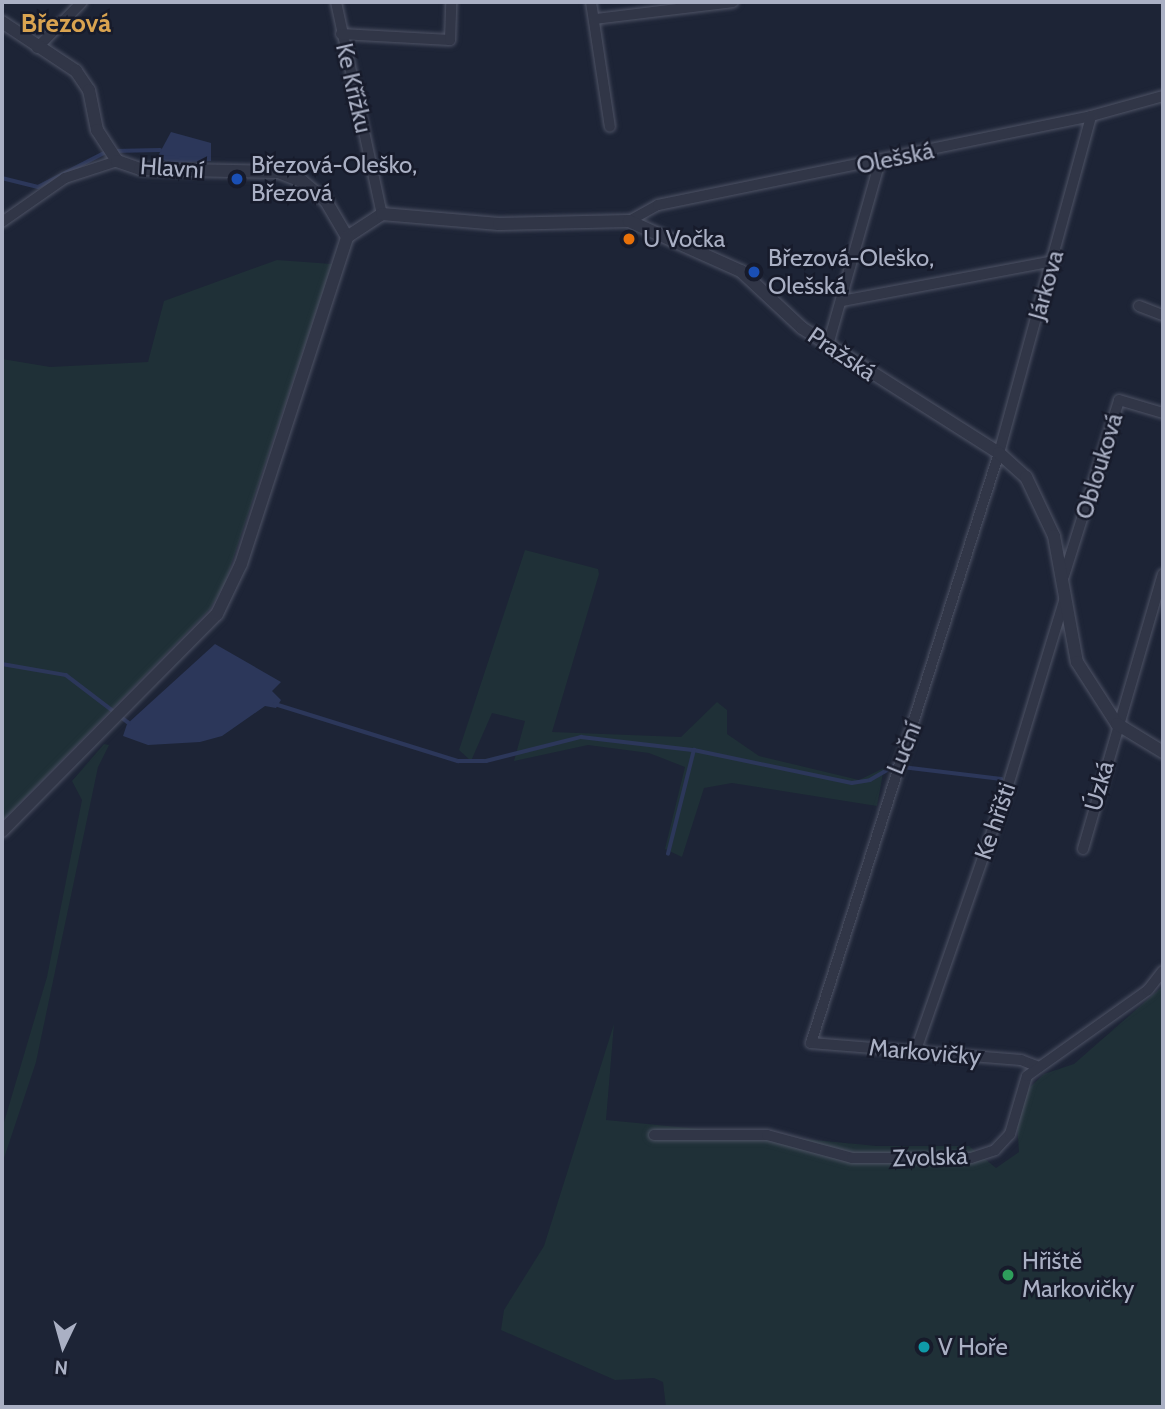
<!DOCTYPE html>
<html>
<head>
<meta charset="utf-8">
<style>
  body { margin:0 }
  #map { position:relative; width:1165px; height:1409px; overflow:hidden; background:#1d2436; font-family:Cabin,sans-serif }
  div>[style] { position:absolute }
  .green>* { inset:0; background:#1f3037 }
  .water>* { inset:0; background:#2c375a }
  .stream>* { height:3.5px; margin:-1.75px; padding:0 1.75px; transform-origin:1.75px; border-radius:1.75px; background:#2c375a }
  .roads { filter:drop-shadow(0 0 2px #4e5365) drop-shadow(0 0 2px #4e5365) }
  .minor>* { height:10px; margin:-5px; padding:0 5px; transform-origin:5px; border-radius:5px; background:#313647 }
  .tertiary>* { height:12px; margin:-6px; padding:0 6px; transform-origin:6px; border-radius:6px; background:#313647 }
  .dots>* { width:19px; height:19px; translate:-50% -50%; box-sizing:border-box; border:4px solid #171b2b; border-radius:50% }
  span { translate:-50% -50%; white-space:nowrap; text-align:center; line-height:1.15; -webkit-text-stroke:5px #171b2b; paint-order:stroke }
  .street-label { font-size:24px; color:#aab0c4 }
  .poi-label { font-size:24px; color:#aab0c4 }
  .left { translate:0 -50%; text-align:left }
  .neighbourhood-label { font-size:26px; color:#d9a350; font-weight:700 }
  .frame { position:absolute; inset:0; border:4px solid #aab0c4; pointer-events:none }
  .north { position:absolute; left:28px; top:1311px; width:70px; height:70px; -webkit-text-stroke:5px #171b2b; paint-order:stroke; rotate:185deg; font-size:19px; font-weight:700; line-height:28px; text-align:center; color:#aab0c4 }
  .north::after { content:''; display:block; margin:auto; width:24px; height:32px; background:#aab0c4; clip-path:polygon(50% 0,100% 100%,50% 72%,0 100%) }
</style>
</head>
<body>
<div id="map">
  <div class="green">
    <i style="clip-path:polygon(277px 260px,332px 264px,225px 583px,210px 609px,2px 821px,2px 359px,50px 367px,148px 362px,164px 301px)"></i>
    <i style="clip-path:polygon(525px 550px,598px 569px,599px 574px,552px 732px,681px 737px,717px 702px,727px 710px,727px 734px,759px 756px,859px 780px,884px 768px,877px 806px,732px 783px,704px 788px,682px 857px,665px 849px,685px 767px,649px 753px,588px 745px,514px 761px,525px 721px,492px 713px,471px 761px,459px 750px)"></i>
    <i style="clip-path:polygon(104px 744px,109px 745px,98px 767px,36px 1062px,2px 1164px,2px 1129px,47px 977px,82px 800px,72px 781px)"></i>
    <i style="clip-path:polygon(1163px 986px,1163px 1407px,666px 1407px,663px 1382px,654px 1378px,615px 1380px,501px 1330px,504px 1310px,544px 1246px,614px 1024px,606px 1120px,877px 1146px,969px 1146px,996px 1168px,1019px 1152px,1017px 1123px,1028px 1089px,1044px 1074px,1074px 1064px)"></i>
  </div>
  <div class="water">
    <i style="clip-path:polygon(171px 132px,211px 143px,211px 161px,168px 163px,158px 156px)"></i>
    <i style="clip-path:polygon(215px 644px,281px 682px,272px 691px,281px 700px,276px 708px,265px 706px,222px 736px,200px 742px,148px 745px,123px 736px,127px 724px)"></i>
  </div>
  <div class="stream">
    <i style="left:114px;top:151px;width:46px;rotate:-1.2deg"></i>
    <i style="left:2px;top:178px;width:37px;rotate:14deg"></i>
    <i style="left:38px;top:187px;width:76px;rotate:-27.2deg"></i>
    <i style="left:2px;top:664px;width:65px;rotate:9.8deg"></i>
    <i style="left:66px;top:675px;width:79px;rotate:37.3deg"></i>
    <i style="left:275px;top:704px;width:192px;rotate:17.3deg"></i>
    <i style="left:458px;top:761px;width:28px"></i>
    <i style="left:486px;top:761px;width:98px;rotate:-14.2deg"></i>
    <i style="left:581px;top:737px;width:114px;rotate:6.6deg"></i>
    <i style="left:694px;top:750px;width:161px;rotate:11.8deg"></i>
    <i style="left:852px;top:783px;width:18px;rotate:-9deg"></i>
    <i style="left:870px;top:780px;width:28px;rotate:-30deg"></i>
    <i style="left:894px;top:766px;width:108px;rotate:6.9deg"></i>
    <i style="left:668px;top:854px;width:107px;rotate:-76deg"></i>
  </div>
  <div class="roads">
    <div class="minor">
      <i style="left:336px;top:2px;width:217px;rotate:77.8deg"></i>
      <i style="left:591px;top:2px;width:126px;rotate:81.4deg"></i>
      <i style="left:595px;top:19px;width:139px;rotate:-7deg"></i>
      <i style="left:341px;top:34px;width:109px;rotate:3.2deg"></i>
      <i style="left:450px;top:40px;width:38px;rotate:-88deg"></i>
      <i style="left:37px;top:48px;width:64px;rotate:-45.6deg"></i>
      <i style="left:629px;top:221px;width:33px;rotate:-29deg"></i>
      <i style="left:658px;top:205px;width:442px;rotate:-11.6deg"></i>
      <i style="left:1091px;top:116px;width:75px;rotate:-15.5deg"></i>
      <i style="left:2px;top:222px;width:77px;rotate:-34.9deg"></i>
      <i style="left:65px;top:178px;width:55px;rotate:-18.1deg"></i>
      <i style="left:842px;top:301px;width:215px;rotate:-10.7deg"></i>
      <i style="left:1139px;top:306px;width:26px;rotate:21deg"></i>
      <i style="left:828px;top:345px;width:191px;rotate:-74.2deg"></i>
      <i style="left:1064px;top:576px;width:184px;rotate:-72.6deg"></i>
      <i style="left:1119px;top:400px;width:46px;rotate:16.5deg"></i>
      <i style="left:1083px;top:849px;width:286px;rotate:-73.8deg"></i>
      <i style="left:916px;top:1050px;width:273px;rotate:-70.8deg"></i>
      <i style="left:1006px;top:792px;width:203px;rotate:-73.1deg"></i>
      <i style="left:1039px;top:1067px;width:19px;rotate:-159deg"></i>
      <i style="left:1021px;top:1060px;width:211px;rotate:-175.4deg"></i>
      <i style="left:811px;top:1043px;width:619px;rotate:-72.33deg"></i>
      <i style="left:999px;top:453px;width:349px;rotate:-74.7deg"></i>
      <i style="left:654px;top:1135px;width:113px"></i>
      <i style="left:767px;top:1135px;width:88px;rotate:15.1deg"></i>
      <i style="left:852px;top:1158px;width:119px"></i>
      <i style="left:971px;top:1158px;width:25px;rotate:-18deg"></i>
      <i style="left:995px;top:1150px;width:22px;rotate:-47deg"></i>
      <i style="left:1010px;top:1134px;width:60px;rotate:-73.7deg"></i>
      <i style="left:1027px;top:1076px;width:148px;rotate:-35.4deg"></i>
      <i style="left:1148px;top:990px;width:24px;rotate:-52deg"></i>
    </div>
    <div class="tertiary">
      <i style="left:2px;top:22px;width:89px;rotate:33.5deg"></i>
      <i style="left:76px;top:71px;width:23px;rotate:56deg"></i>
      <i style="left:89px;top:90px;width:41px;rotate:78.7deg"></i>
      <i style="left:97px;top:130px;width:37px;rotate:57deg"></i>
      <i style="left:117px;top:161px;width:24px;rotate:19deg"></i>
      <i style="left:140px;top:169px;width:138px;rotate:1.2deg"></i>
      <i style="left:278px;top:172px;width:26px;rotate:21deg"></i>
      <i style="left:302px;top:181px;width:31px;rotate:40deg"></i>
      <i style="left:326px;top:201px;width:42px;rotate:59.7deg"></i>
      <i style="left:347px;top:237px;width:42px;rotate:-33.3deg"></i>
      <i style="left:382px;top:214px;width:117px;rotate:4.9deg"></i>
      <i style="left:499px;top:224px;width:130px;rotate:-1.3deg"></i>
      <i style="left:629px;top:221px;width:123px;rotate:24.1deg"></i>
      <i style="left:741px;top:271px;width:83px;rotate:43.1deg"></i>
      <i style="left:802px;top:328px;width:233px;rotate:32.4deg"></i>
      <i style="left:999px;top:453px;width:36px;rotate:42deg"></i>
      <i style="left:1026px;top:477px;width:65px;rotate:64.6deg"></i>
      <i style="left:1054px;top:536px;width:128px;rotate:79.7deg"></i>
      <i style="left:1077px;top:662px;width:74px;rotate:57.2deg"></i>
      <i style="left:1117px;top:724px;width:54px;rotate:31.3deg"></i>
      <i style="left:2px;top:831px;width:305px;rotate:-45.3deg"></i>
      <i style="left:217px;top:614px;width:55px;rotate:-64.4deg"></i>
      <i style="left:241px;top:564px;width:344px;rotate:-72deg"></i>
    </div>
  </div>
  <div class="dots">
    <i style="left:237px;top:179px;background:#1a4fb4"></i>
    <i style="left:629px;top:239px;background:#e8710a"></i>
    <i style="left:754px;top:272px;background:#1a4fb4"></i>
    <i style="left:1008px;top:1275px;background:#2e9e5b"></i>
    <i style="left:924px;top:1347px;background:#0f9aa8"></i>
  </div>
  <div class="street-label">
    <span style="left:354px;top:88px;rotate:77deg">Ke Křížku</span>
    <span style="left:895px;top:158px;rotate:-12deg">Olešská</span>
    <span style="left:172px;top:168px;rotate:4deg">Hlavní</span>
    <span style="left:1046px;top:285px;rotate:-74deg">Járkova</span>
    <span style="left:842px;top:354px;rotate:34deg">Pražská</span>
    <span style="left:1099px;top:466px;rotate:-73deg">Oblouková</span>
    <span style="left:904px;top:748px;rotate:-68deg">Luční</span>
    <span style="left:1099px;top:786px;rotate:-74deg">Úzká</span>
    <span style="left:995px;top:821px;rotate:-71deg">Ke hřišti</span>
    <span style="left:925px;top:1052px;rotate:5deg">Markovičky</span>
    <span style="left:930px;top:1157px;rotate:-2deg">Zvolská</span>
  </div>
  <div class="poi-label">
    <span class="left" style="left:251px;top:179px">Březová-Oleško,<br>Březová</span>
    <span class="left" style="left:643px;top:239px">U Vočka</span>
    <span class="left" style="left:768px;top:272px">Březová-Oleško,<br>Olešská</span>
    <span class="left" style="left:1022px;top:1275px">Hřiště<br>Markovičky</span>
    <span class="left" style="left:938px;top:1347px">V Hoře</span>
  </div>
  <div class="neighbourhood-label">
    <span style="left:66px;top:24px">Březová</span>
  </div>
  <div class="frame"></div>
  <div class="north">N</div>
</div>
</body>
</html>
